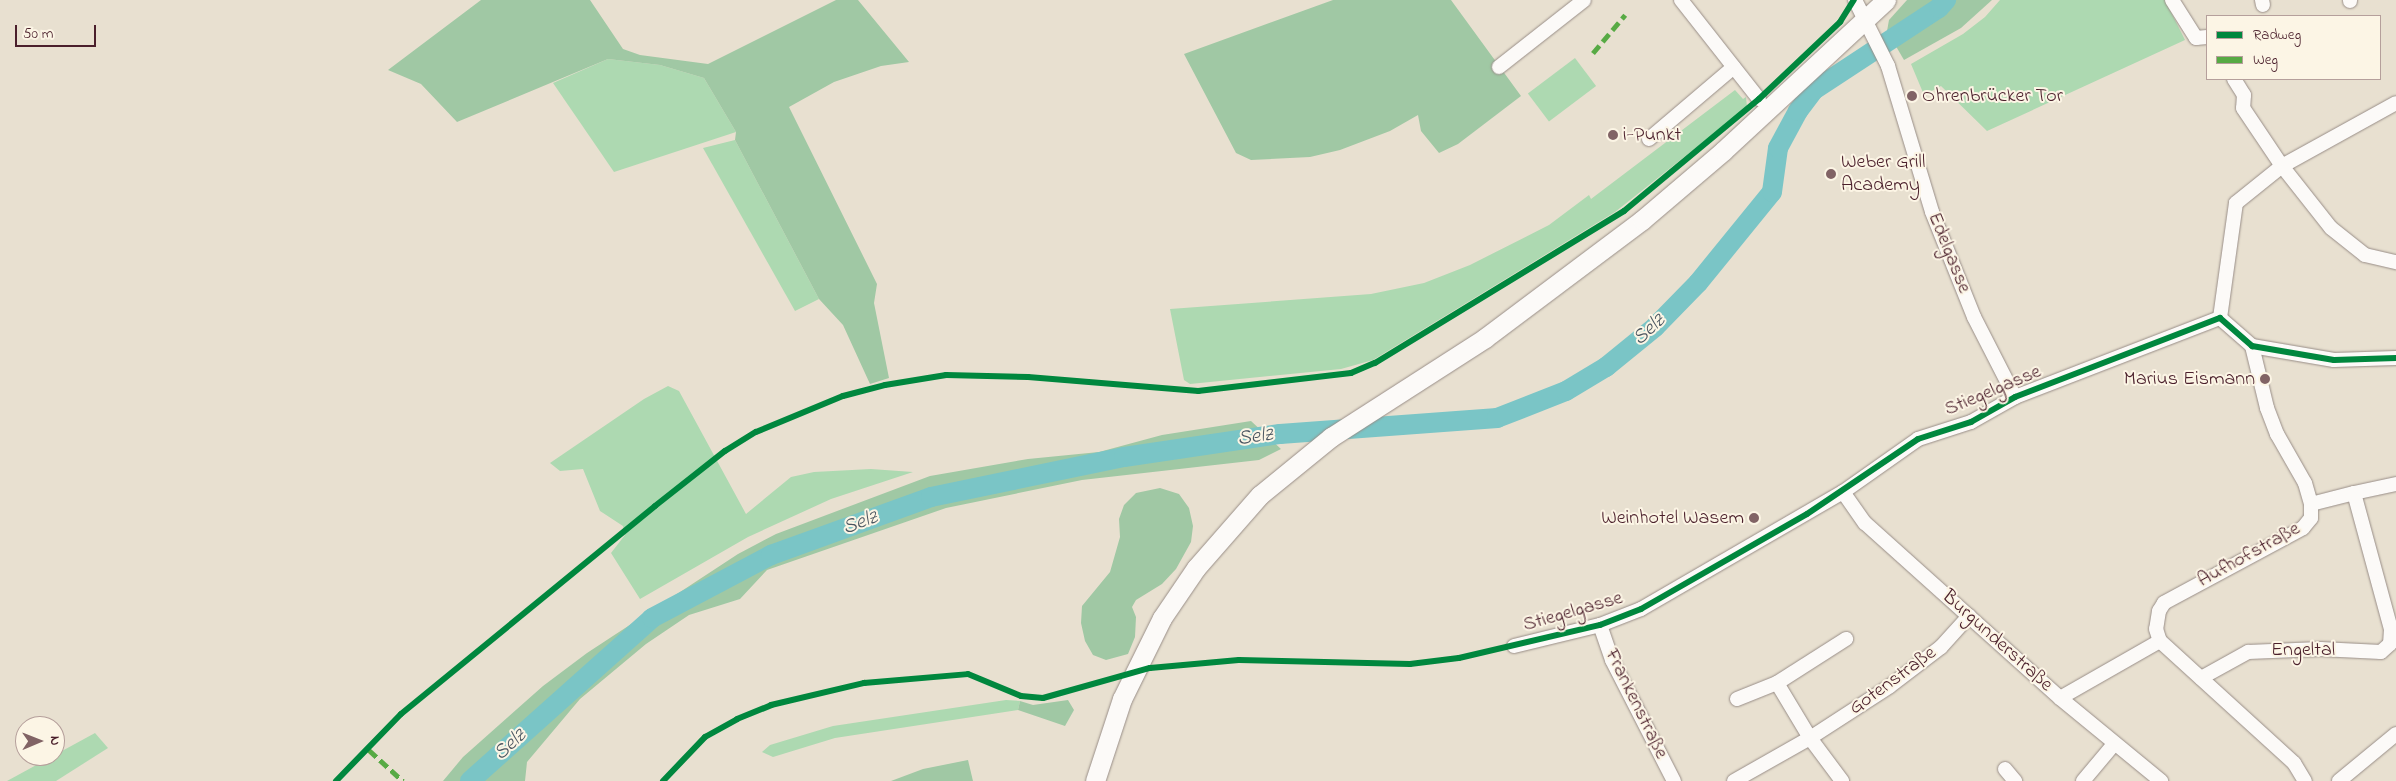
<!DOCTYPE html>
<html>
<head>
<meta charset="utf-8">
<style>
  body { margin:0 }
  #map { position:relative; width:2396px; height:781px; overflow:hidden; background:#e8e0d0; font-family:"Indie Flower",sans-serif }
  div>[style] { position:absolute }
  .green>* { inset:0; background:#add9b1; transform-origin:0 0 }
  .forest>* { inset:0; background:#a0c8a4 }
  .river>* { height:20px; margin:-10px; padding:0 10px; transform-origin:10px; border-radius:10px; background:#7ac5c6 }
  .roads { filter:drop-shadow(0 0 1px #988d87) drop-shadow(0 0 1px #988d87) }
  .minor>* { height:14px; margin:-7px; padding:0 7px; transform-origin:7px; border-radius:7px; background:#fcfaf8 }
  .major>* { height:19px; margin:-9.5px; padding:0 9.5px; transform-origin:9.5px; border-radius:9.5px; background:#fcfaf8 }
  .quiet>* { height:5px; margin-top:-2.5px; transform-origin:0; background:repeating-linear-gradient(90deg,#57aa44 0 10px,transparent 0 15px) }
  .cycleway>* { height:6px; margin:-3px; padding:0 3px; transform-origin:3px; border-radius:3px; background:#00873e }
  .dots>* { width:14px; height:14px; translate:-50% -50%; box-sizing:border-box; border:2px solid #fcf5e5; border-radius:50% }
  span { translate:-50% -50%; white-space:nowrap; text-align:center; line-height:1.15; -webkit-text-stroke:4px #fcf5e5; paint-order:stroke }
  .poi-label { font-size:20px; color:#4a1f2b }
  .left { translate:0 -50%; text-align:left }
  .right { translate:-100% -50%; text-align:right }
  .street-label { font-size:20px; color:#4a1f2b }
  .water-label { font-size:21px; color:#4a5560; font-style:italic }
  .legend { position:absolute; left:2206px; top:15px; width:175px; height:65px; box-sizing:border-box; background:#fcf5e5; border:1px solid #b59f9b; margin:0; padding:6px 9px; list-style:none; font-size:15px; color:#4a1f2b }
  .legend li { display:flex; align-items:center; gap:10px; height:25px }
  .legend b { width:25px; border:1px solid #b59f9b }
  .north { position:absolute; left:15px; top:716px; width:50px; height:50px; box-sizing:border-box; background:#fcf5e5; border:1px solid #b59f9b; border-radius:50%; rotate:89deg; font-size:14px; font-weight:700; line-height:20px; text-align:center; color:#4a1f2b }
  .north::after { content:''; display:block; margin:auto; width:18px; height:22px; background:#816365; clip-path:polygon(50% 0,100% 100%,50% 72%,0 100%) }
  .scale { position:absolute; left:15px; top:25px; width:81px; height:22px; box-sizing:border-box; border:2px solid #4a1f2b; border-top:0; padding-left:6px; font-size:15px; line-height:18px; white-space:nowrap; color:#4a1f2b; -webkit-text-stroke:4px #fcf5e5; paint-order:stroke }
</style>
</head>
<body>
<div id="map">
  <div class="green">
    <i style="clip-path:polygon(2000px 0,2165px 0,2185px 40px,1987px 131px,1941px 86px,1924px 95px,1911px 64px,1963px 34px,1985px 17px)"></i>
    <i style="left:1575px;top:58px;width:35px;height:59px;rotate:53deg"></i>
    <i style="clip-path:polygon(608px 59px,660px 65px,704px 78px,736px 132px,614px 172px,553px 83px)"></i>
    <i style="clip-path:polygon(1735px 90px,1743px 99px,1746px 97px,1747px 107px,1615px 212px,1373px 360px,1341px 369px,1190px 384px,1184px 380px,1170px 309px,1371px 294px,1424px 283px,1470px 265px,1549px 225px,1589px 195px,1591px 199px)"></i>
    <i style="clip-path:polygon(735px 140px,819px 299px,795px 311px,703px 148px)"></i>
    <i style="clip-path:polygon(668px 386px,679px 391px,746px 514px,791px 477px,814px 472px,871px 469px,913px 472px,831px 499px,748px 537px,640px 599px,611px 553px,625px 535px,623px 526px,600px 511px,583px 469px,560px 471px,550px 463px,644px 399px)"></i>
    <i style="clip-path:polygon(1006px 700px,1020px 701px,1018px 710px,835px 738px,773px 757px,762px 752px,770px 745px,833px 726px)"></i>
    <i style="clip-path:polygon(95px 733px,108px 748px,56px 781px,7px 781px)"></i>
  </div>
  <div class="forest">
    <i style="clip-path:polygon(481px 0,590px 0,623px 49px,640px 55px,708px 64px,836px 0,858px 0,909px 62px,881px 66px,834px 82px,789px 107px,877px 284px,874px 303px,889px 378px,870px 384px,843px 325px,819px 299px,735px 140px,736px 132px,704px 78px,660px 65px,608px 59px,457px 122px,421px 84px,388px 70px)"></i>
    <i style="clip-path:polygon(1333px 0,1451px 0,1521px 96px,1458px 144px,1439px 153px,1421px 131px,1418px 115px,1390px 131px,1340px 150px,1310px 157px,1251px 160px,1236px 153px,1184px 54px)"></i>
    <i style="clip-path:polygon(1907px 0,1992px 0,1961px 28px,1904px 60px,1887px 31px,1889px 20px)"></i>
    <i style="clip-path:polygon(1251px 421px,1281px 449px,1259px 460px,1082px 480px,946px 508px,767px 570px,740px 599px,689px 615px,646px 644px,580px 699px,527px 762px,525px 781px,443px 781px,463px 757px,543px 686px,587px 653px,738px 554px,776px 534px,930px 476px,1028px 459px,1099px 452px,1162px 435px)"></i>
    <i style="clip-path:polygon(1160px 488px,1179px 494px,1189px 508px,1193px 526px,1191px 542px,1176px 569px,1162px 584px,1136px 600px,1132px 607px,1136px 617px,1135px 637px,1128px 654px,1106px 660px,1093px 655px,1085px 641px,1081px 623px,1082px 606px,1110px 572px,1120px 537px,1119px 519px,1124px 505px,1136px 493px)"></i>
    <i style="clip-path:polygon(1068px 700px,1074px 710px,1065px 726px,1018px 710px,1020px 701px,1033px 705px)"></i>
    <i style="clip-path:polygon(968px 760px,973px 781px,891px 781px,923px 769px)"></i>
  </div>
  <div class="river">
    <i style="left:470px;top:781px;width:244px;rotate:-41.8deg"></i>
    <i style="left:652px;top:618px;width:135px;rotate:-27.9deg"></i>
    <i style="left:771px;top:555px;width:170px;rotate:-19.9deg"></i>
    <i style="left:931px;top:497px;width:197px;rotate:-11.7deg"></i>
    <i style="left:1124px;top:457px;width:158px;rotate:-8.4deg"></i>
    <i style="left:1280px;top:434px;width:218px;rotate:-4.2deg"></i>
    <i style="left:1497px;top:418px;width:74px;rotate:-21.4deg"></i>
    <i style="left:1566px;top:391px;width:47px;rotate:-31deg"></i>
    <i style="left:1606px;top:367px;width:63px;rotate:-39.2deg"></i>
    <i style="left:1655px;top:327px;width:62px;rotate:-45.7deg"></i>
    <i style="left:1698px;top:283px;width:117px;rotate:-50.9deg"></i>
    <i style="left:1772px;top:192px;width:44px;rotate:-82.2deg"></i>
    <i style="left:1778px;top:148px;width:42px;rotate:-61.6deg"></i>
    <i style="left:1798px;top:111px;width:26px;rotate:-53deg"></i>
    <i style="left:1814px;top:90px;width:149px;rotate:-33.3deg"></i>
    <i style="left:1939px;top:8px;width:11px;rotate:-49deg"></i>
  </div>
  <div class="roads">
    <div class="minor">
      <i style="left:1681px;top:0;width:126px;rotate:51.8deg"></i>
      <i style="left:1855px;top:0;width:74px;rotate:63.4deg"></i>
      <i style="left:1888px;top:66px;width:152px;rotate:73.2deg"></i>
      <i style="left:1932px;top:212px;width:113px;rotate:68.2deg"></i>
      <i style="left:1974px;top:317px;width:90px;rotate:62.9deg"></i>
      <i style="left:2172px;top:0;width:45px;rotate:57.7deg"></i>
      <i style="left:2196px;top:38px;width:11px;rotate:-5deg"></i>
      <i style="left:2262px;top:0;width:5px;rotate:79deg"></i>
      <i style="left:2350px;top:0;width:1px;rotate:90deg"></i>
      <i style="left:1499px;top:67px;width:108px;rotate:-38.2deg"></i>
      <i style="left:2234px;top:79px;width:19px;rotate:58deg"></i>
      <i style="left:2244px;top:95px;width:13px;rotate:94deg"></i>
      <i style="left:2243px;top:108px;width:70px;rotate:56.1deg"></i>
      <i style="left:2282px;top:166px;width:79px;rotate:51.7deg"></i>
      <i style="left:2331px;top:228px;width:43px;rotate:38.5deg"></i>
      <i style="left:2365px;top:255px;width:32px;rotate:13deg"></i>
      <i style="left:1649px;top:139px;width:111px;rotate:-40.3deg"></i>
      <i style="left:2220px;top:318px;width:116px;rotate:-82.1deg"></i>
      <i style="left:2236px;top:203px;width:59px;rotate:-38.8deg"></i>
      <i style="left:2282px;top:166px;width:130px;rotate:-28.9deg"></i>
      <i style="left:2220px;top:318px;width:43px;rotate:41.2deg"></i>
      <i style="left:2252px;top:346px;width:83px;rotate:9.7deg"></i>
      <i style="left:2334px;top:360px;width:62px;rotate:-1.8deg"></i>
      <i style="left:2252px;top:346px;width:64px;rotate:76.4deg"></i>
      <i style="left:2267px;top:408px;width:28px;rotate:69deg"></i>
      <i style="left:2277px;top:434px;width:56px;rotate:60.3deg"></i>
      <i style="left:2305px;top:483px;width:22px;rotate:74deg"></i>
      <i style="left:2311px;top:504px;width:14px;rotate:90deg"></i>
      <i style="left:2311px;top:518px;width:13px;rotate:129deg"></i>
      <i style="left:2303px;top:528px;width:158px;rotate:151.7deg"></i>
      <i style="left:2164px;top:603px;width:9px;rotate:122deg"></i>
      <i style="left:2159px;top:611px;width:18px;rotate:99deg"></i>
      <i style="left:2156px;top:629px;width:13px;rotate:72deg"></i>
      <i style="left:2160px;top:641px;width:181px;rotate:42.3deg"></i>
      <i style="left:2294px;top:763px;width:21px;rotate:59deg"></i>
      <i style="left:1843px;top:492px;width:38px;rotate:55deg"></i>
      <i style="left:1865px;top:523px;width:262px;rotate:41.9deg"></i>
      <i style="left:2060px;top:698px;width:131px;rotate:39.4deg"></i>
      <i style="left:2354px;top:493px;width:43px;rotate:-12.1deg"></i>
      <i style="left:2311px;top:504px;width:44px;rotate:-14.3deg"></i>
      <i style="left:2354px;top:493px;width:141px;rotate:74.8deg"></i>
      <i style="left:1600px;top:625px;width:37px;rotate:71deg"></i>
      <i style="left:1612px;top:660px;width:136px;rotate:62.9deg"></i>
      <i style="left:1514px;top:646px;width:89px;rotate:-13.7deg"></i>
      <i style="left:1600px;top:625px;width:44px;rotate:-21.3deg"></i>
      <i style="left:1641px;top:609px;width:233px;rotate:-30.1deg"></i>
      <i style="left:1843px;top:492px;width:92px;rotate:-35.2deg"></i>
      <i style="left:1918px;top:439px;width:56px;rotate:-17.8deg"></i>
      <i style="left:1971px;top:422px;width:51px;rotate:-29.6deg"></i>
      <i style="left:2015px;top:397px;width:220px;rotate:-21.1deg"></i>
      <i style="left:2201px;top:678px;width:54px;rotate:-29deg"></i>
      <i style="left:2248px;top:652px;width:72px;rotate:-2.4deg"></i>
      <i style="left:2320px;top:649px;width:61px;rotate:2.8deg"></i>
      <i style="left:2381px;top:652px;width:12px;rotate:-42deg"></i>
      <i style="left:2390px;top:644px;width:15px;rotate:-86deg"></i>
      <i style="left:2391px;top:629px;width:5px;rotate:11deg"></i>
      <i style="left:1777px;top:683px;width:64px;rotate:59deg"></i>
      <i style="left:1810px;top:738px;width:54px;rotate:53.3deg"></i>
      <i style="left:2060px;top:698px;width:115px;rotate:-29.7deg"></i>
      <i style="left:1737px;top:699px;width:43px;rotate:-21.8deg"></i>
      <i style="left:1777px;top:683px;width:82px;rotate:-32.5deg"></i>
      <i style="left:2005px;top:769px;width:16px;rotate:50deg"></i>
      <i style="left:1734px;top:781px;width:87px;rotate:-29.5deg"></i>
      <i style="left:1810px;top:738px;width:95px;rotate:-33deg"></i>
      <i style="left:1890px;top:686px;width:64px;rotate:-37.4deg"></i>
      <i style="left:1941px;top:647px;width:42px;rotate:-47.9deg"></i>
      <i style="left:2083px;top:781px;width:48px;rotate:-50deg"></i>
      <i style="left:2339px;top:781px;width:74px;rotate:-39.5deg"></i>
    </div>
    <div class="major">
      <i style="left:1095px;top:781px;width:86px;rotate:-71.8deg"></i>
      <i style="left:1122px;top:699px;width:90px;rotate:-63.7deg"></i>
      <i style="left:1162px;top:618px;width:60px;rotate:-55.8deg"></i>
      <i style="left:1196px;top:568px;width:97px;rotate:-48.8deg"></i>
      <i style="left:1260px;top:495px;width:92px;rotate:-39.2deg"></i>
      <i style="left:1331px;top:437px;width:183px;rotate:-32.7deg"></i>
      <i style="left:1485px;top:338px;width:196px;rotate:-36.9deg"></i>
      <i style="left:1642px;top:220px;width:106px;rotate:-40.4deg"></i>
      <i style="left:1723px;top:151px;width:222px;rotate:-42.8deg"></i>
    </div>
  </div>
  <div class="quiet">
    <i style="left:1593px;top:53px;width:50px;rotate:-49.9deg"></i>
    <i style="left:369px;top:750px;width:46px;rotate:42.4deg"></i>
  </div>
  <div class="cycleway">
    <i style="left:336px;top:781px;width:93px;rotate:-45.9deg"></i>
    <i style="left:401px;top:714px;width:328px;rotate:-39.3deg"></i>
    <i style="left:655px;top:506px;width:89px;rotate:-38.2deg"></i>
    <i style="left:725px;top:451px;width:36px;rotate:-32deg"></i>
    <i style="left:756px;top:432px;width:94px;rotate:-22.5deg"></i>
    <i style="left:843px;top:396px;width:43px;rotate:-14.7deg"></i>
    <i style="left:885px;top:385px;width:62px;rotate:-9.3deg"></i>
    <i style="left:946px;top:375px;width:82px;rotate:1.4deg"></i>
    <i style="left:1028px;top:377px;width:171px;rotate:4.7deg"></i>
    <i style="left:1198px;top:391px;width:154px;rotate:-6.7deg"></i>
    <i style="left:1351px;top:373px;width:26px;rotate:-23deg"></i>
    <i style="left:1375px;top:363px;width:292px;rotate:-31.4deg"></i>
    <i style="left:1624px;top:211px;width:175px;rotate:-39.7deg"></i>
    <i style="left:1759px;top:99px;width:112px;rotate:-43.5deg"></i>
    <i style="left:1840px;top:22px;width:26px;rotate:-58deg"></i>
    <i style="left:663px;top:781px;width:61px;rotate:-46.3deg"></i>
    <i style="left:705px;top:737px;width:37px;rotate:-29deg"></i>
    <i style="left:737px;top:719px;width:37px;rotate:-22deg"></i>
    <i style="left:771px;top:705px;width:96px;rotate:-13.3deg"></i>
    <i style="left:864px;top:683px;width:104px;rotate:-4.9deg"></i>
    <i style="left:968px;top:674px;width:57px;rotate:22.5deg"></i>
    <i style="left:1021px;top:696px;width:22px;rotate:5deg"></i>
    <i style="left:1043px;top:698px;width:111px;rotate:-15.7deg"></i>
    <i style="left:1150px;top:668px;width:89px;rotate:-5.1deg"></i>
    <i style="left:1239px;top:660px;width:171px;rotate:1.3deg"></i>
    <i style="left:1410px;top:664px;width:49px;rotate:-7deg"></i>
    <i style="left:1459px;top:658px;width:145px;rotate:-13.2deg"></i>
    <i style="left:1600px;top:625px;width:44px;rotate:-21.3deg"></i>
    <i style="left:1641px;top:609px;width:191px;rotate:-29.8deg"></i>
    <i style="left:1807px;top:514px;width:134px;rotate:-34deg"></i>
    <i style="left:1918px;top:439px;width:56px;rotate:-17.8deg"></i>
    <i style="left:1971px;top:422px;width:51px;rotate:-29.6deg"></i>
    <i style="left:2015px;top:397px;width:220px;rotate:-21.1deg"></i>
    <i style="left:2220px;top:318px;width:43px;rotate:41.2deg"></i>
    <i style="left:2252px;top:346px;width:83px;rotate:9.7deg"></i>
    <i style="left:2334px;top:360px;width:62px;rotate:-1.8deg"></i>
  </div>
  <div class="dots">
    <i style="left:1912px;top:96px;background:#816365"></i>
    <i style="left:1613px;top:135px;background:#816365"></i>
    <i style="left:1831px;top:174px;background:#816365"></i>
    <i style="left:2265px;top:379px;background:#816365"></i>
    <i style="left:1754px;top:518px;background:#816365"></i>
  </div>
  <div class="poi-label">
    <span class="left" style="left:1922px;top:96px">Ohrenbrücker Tor</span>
    <span class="left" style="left:1623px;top:135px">i-Punkt</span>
    <span class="left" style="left:1841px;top:174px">Weber Grill<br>Academy</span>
    <span class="right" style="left:2255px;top:379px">Marius Eismann</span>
    <span class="right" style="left:1744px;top:518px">Weinhotel Wasem</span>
  </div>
  <div class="street-label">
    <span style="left:1949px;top:253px;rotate:68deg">Edelgasse</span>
    <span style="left:1993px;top:391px;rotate:-23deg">Stiegelgasse</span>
    <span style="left:2249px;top:555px;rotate:-29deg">Aufhofstraße</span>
    <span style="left:1573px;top:612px;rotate:-16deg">Stiegelgasse</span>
    <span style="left:1997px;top:641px;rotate:42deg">Burgunderstraße</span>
    <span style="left:2303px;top:650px">Engeltal</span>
    <span style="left:1893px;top:681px;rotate:-36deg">Gotenstraße</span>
    <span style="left:1636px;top:704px;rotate:64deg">Frankenstraße</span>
  </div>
  <div class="water-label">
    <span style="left:1649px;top:330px;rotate:-42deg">Selz</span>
    <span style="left:1255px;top:437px;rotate:-8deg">Selz</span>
    <span style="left:860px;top:523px;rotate:-20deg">Selz</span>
    <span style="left:510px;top:745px;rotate:-42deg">Selz</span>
  </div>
  <ul class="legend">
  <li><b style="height:6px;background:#00873e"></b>Radweg</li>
  <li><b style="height:6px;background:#57aa44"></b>Weg</li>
  </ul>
  <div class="north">N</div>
  <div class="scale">50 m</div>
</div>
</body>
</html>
